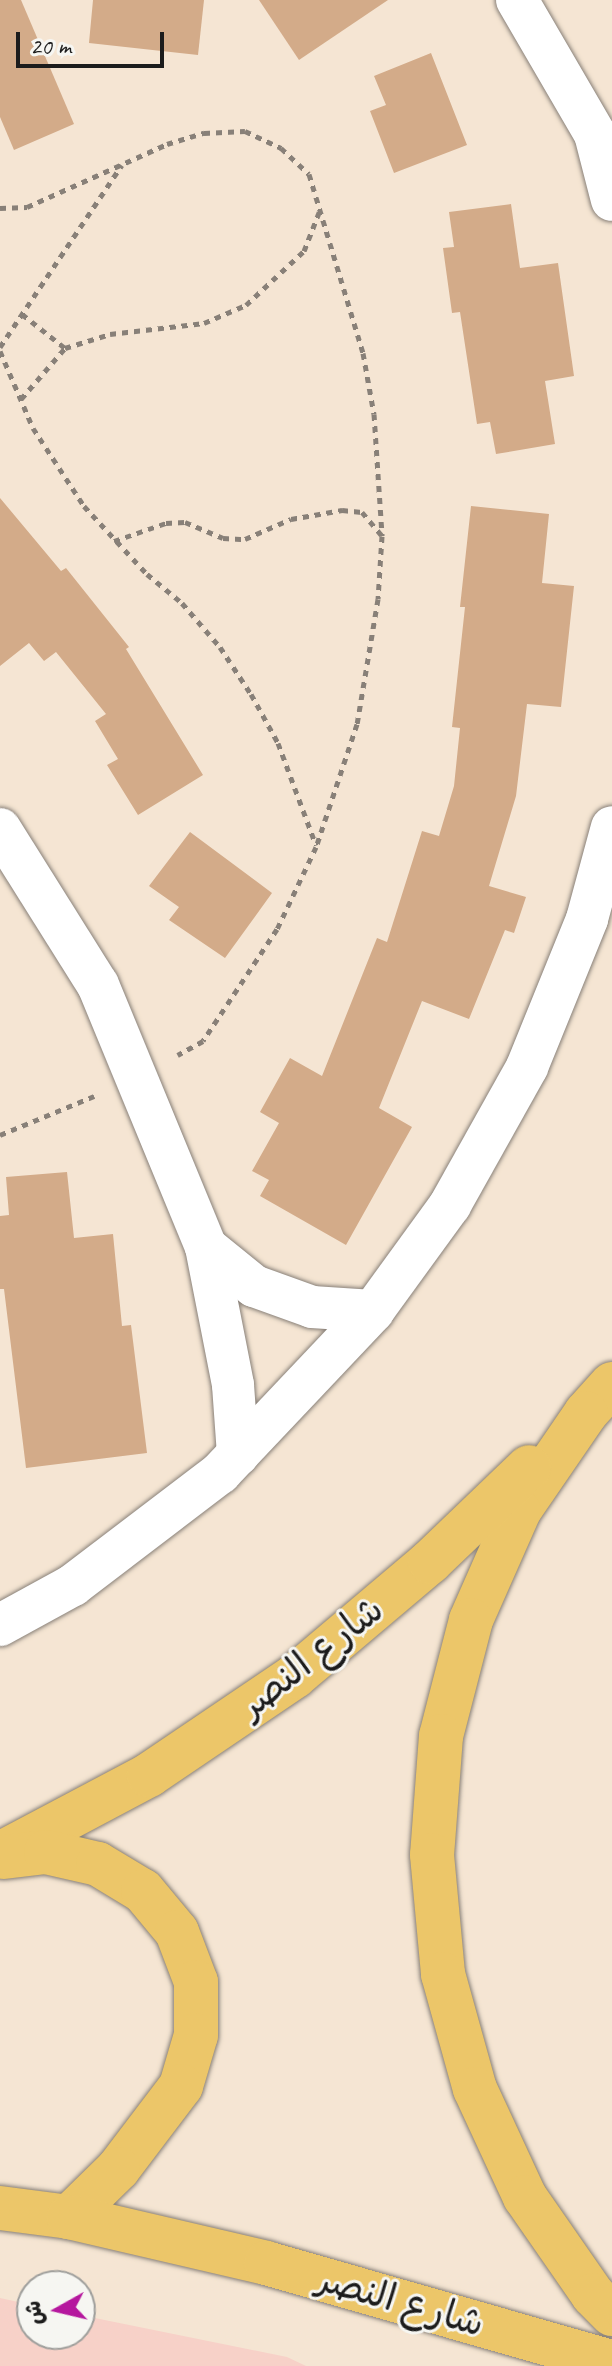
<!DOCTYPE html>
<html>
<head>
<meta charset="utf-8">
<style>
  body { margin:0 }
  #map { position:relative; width:612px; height:2366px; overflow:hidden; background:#f5e5d3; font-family:Caveat,"Playpen Sans Arabic",sans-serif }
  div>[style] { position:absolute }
  .built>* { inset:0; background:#f7d1c8 }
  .building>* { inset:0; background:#d3ab89 }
  .path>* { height:5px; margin-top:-2.5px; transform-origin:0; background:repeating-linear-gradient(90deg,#888078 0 6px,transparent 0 12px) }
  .roads { filter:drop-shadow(0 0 2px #888078) drop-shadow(0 0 2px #888078) }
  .street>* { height:42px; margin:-21px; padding:0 21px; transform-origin:21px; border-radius:21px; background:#fff }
  .primary>* { height:44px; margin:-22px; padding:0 22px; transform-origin:22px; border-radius:22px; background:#ecc669 }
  span { translate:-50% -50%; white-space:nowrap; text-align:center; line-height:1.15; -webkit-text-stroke:6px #f6f6f2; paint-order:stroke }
  .street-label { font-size:38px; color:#1c1c1c }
  .north { position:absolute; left:16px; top:2270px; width:80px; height:80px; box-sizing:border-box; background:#f6f6f2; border:2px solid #9f9f9c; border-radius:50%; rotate:262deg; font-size:22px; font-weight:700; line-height:32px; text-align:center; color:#1c1c1c }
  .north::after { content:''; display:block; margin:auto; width:28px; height:36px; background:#b5179e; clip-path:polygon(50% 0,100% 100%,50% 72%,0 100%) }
  .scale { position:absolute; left:16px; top:32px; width:148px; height:36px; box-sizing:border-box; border:4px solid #1c1c1c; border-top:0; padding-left:10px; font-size:24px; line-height:28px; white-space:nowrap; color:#1c1c1c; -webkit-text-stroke:6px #f6f6f2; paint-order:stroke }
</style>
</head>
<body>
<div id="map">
  <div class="built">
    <i style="clip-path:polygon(0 2298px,32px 2305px,32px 2334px,80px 2334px,80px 2315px,287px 2357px,306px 2366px,0 2366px)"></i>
  </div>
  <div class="building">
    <i style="clip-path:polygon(0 0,21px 0,74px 124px,14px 150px,0 117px)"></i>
    <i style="clip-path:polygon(93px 0,204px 0,198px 55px,89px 43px)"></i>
    <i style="clip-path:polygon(259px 0,388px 0,299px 60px)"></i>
    <i style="clip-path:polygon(431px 53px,467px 145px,394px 173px,370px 111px,386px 105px,374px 76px)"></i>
    <i style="clip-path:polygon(511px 204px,520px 268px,558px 263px,574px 376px,545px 381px,555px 444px,496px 454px,490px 422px,477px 424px,460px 312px,452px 313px,443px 248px,454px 247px,449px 212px)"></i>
    <i style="clip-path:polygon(0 498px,61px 571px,66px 568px,129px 647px,126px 649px,203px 775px,138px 815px,107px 765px,118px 759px,95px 721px,106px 714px,56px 652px,44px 661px,29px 643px,0 666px)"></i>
    <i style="clip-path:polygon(471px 506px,549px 514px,542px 583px,574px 586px,561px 707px,527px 704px,516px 796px,489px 886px,526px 897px,514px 933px,505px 930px,469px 1019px,422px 1001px,379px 1108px,412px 1127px,346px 1245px,260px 1196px,269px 1180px,252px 1171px,279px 1123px,260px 1112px,290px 1058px,322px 1076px,377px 938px,387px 942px,422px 831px,439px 836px,454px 786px,460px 728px,452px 727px,465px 607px,460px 607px)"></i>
    <i style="clip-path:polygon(190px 832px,272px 893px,225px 958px,169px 920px,179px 907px,149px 886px)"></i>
    <i style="clip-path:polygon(67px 1172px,74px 1238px,113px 1234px,122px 1326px,131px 1325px,147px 1453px,26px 1468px,4px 1289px,0 1289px,0 1216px,9px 1215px,6px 1177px)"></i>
  </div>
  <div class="path">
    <i style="left:0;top:208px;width:27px;rotate:-2deg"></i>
    <i style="left:27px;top:207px;width:154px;rotate:-24.2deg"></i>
    <i style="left:167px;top:144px;width:39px;rotate:-17deg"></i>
    <i style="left:204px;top:133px;width:41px;rotate:-2.8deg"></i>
    <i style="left:245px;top:131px;width:40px;rotate:25deg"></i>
    <i style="left:281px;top:148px;width:38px;rotate:43deg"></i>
    <i style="left:309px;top:174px;width:187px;rotate:73.2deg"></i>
    <i style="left:363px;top:353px;width:62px;rotate:79.8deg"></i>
    <i style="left:374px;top:414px;width:122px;rotate:86.2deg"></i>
    <i style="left:382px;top:536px;width:63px;rotate:93.6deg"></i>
    <i style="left:378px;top:599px;width:127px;rotate:99.5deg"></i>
    <i style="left:357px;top:724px;width:130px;rotate:108.4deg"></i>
    <i style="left:316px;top:847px;width:91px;rotate:115.4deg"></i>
    <i style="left:277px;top:929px;width:134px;rotate:123.5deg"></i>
    <i style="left:203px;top:1041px;width:29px;rotate:151deg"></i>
    <i style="left:22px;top:314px;width:55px;rotate:38.3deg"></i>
    <i style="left:0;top:347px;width:219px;rotate:-56.2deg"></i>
    <i style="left:0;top:351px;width:84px;rotate:66.8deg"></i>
    <i style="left:33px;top:428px;width:93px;rotate:56.8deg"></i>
    <i style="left:84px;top:506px;width:93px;rotate:47.2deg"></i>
    <i style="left:147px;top:574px;width:45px;rotate:39.6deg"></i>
    <i style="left:182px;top:603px;width:58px;rotate:49.2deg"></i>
    <i style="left:220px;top:647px;width:56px;rotate:56.6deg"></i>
    <i style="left:251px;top:694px;width:56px;rotate:61.1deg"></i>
    <i style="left:278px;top:743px;width:109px;rotate:69.6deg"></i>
    <i style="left:21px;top:399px;width:67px;rotate:-49.2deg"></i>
    <i style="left:65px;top:348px;width:47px;rotate:-17.3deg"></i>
    <i style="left:110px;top:334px;width:95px;rotate:-6.7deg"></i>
    <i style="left:204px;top:323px;width:46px;rotate:-23.2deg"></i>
    <i style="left:246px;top:305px;width:79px;rotate:-43deg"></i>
    <i style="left:304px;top:251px;width:44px;rotate:-68.7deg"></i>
    <i style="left:114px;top:541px;width:55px;rotate:-19.1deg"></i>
    <i style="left:166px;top:523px;width:19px;rotate:-3deg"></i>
    <i style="left:185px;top:522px;width:41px;rotate:22.8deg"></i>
    <i style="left:223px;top:538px;width:22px;rotate:3deg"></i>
    <i style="left:245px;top:539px;width:50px;rotate:-23.5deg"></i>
    <i style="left:291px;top:519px;width:52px;rotate:-10deg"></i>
    <i style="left:342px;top:510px;width:20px;rotate:6deg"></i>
    <i style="left:362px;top:512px;width:30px;rotate:50deg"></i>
    <i style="left:0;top:1135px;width:102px;rotate:-22.5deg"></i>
  </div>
  <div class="roads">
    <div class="street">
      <i style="left:517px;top:0;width:155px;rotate:59.8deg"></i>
      <i style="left:595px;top:134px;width:68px;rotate:75.6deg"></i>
      <i style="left:0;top:829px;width:184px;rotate:57.9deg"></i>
      <i style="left:98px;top:985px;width:283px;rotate:67.6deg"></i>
      <i style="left:206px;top:1247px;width:141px;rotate:78.9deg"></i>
      <i style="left:233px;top:1385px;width:70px;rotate:85.9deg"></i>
      <i style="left:206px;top:1247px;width:62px;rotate:39.1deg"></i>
      <i style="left:254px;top:1286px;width:62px;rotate:19.9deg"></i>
      <i style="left:312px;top:1307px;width:61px;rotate:3.8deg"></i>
      <i style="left:0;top:1625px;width:83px;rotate:-28.7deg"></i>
      <i style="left:73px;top:1585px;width:185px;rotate:-37.3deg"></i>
      <i style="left:220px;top:1473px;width:223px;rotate:-46.6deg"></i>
      <i style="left:373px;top:1311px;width:131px;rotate:-54deg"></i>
      <i style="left:450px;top:1205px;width:158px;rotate:-60.8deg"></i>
      <i style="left:527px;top:1067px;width:160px;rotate:-67.9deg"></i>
      <i style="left:587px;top:919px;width:95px;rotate:-74.8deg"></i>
    </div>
    <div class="primary">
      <i style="left:612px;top:1384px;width:39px;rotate:132deg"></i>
      <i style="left:586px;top:1413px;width:119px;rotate:124.4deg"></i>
      <i style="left:519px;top:1511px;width:119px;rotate:113.8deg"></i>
      <i style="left:471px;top:1620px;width:120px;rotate:104.5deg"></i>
      <i style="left:441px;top:1736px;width:119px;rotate:94.3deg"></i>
      <i style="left:432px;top:1855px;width:120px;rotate:84.7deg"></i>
      <i style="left:443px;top:1974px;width:119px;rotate:74.5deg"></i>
      <i style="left:475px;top:2089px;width:119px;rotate:65.2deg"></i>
      <i style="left:525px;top:2197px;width:119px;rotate:55.2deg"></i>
      <i style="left:593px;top:2295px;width:27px;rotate:45deg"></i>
      <i style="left:0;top:1854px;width:169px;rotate:-27.9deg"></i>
      <i style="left:149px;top:1775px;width:176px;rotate:-34.1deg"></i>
      <i style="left:295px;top:1676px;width:177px;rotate:-40.2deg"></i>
      <i style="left:430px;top:1562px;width:137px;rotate:-43.8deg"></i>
      <i style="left:4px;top:1857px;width:42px;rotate:-6.8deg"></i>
      <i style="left:46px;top:1852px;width:53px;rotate:13deg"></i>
      <i style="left:98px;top:1864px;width:52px;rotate:31deg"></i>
      <i style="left:143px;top:1891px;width:53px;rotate:50.3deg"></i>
      <i style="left:177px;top:1932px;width:53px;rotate:69.2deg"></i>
      <i style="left:196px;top:1982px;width:53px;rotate:90deg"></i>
      <i style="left:196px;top:2035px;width:53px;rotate:106.4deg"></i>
      <i style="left:181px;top:2086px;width:104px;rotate:127.2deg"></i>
      <i style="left:118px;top:2169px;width:69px;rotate:135.6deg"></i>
      <i style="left:0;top:2208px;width:70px;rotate:7.4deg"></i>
      <i style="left:69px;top:2217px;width:202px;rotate:13.1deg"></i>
      <i style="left:266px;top:2263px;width:360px;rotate:16deg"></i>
    </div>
  </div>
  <div class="street-label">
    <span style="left:311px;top:1657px;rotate:-38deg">شارع النصر</span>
    <span style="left:401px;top:2301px;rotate:16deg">شارع النصر</span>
  </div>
  <div class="north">ش</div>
  <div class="scale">20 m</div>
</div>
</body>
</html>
